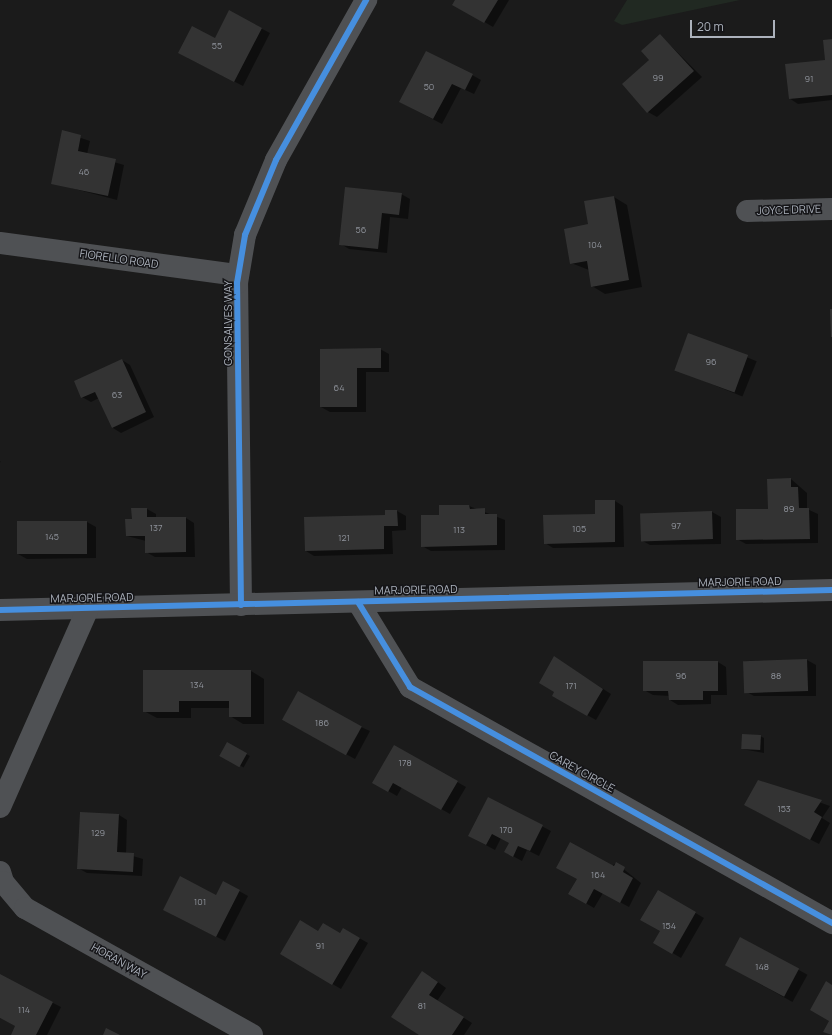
<!DOCTYPE html>
<html>
<head>
<meta charset="utf-8">
<style>
  body { margin:0 }
  #map { position:relative; width:832px; height:1035px; overflow:hidden; background:#1b1b1b; font-family:Manrope,sans-serif }
  div>[style] { position:absolute }
  .green>* { inset:0; background:#212922 }
  .shadow>* { inset:0; background:#0007; transform-origin:0 0 }
  .building>* { inset:0; background:#333; transform-origin:0 0 }
  .street>* { height:22px; margin:-11px; padding:0 11px; transform-origin:11px; border-radius:11px; background:#4f5154 }
  .cycleway>* { height:6px; margin:-3px; padding:0 3px; transform-origin:3px; border-radius:3px; background:#468fdf }
  span { translate:-50% -50%; white-space:nowrap; text-align:center; line-height:1.15; -webkit-text-stroke:3px #151518; paint-order:stroke }
  .number-label { font-size:9px; color:#8e929a }
  .number-label span { -webkit-text-stroke-width:0 }
  .street-label { font-size:11px; color:#acb2bc }
  .scale { position:absolute; left:690px; top:20px; width:85px; height:18px; box-sizing:border-box; border:2px solid #acb2bc; border-top:0; padding-left:5px; font-size:12px; line-height:14px; white-space:nowrap; color:#acb2bc; -webkit-text-stroke:3px #151518; paint-order:stroke }
</style>
</head>
<body>
<div id="map">
  <div class="green">
    <i style="clip-path:polygon(627px 0,740px 0,622px 25px,614px 21px)"></i>
  </div>
  <div class="shadow">
    <i style="clip-path:polygon(456px 0,509px 0,493px 27px,454px 4px)"></i>
    <i style="clip-path:polygon(229px 12px,270px 33px,243px 86px,188px 58px,215px 40px)"></i>
    <i style="clip-path:polygon(660px 35px,702px 77px,657px 117px,648px 112px,651px 60px)"></i>
    <i style="clip-path:polygon(832px 40px,832px 100px,798px 104px,789px 98px,826px 61px)"></i>
    <i style="clip-path:polygon(472px 75px,481px 80px,474px 94px,461px 88px,442px 124px,400px 102px)"></i>
    <i style="clip-path:polygon(63px 132px,90px 141px,87px 154px,124px 165px,117px 200px,52px 183px)"></i>
    <i style="clip-path:polygon(401px 194px,410px 199px,408px 219px,390px 217px,387px 253px,349px 249px,341px 244px)"></i>
    <i style="clip-path:polygon(614px 197px,627px 205px,642px 287px,605px 294px,592px 286px,589px 270px,571px 263px,589px 225px)"></i>
    <i style="left:689px;top:334px;width:73px;height:38px;rotate:22deg"></i>
    <i style="clip-path:polygon(380px 349px,389px 354px,389px 372px,366px 372px,366px 412px,330px 412px,321px 407px,321px 350px)"></i>
    <i style="clip-path:polygon(122px 360px,130px 365px,154px 417px,121px 433px,113px 428px,99px 398px,91px 402px,82px 397px)"></i>
    <i style="left:0;top:461px;width:1px;height:16px;rotate:45deg"></i>
    <i style="clip-path:polygon(791px 479px,807px 493px,807px 509px,818px 514px,818px 543px,746px 544px,737px 539px,769px 510px)"></i>
    <i style="clip-path:polygon(615px 501px,623px 506px,624px 547px,553px 548px,545px 543px,596px 515px)"></i>
    <i style="clip-path:polygon(469px 506px,505px 520px,505px 550px,431px 551px,422px 546px,440px 516px)"></i>
    <i style="clip-path:polygon(147px 509px,156px 514px,156px 518px,186px 518px,194px 523px,195px 557px,155px 557px,146px 552px,146px 541px,127px 536px,133px 520px)"></i>
    <i style="clip-path:polygon(386px 511px,397px 511px,406px 516px,406px 530px,392px 531px,393px 554px,314px 556px,306px 551px,386px 516px)"></i>
    <i style="clip-path:polygon(712px 512px,721px 517px,721px 544px,650px 545px,641px 540px)"></i>
    <i style="clip-path:polygon(18px 522px,87px 522px,96px 527px,96px 558px,27px 559px,18px 554px)"></i>
    <i style="clip-path:polygon(807px 660px,816px 665px,816px 696px,754px 696px,745px 691px,744px 661px)"></i>
    <i style="clip-path:polygon(718px 662px,726px 667px,727px 695px,711px 695px,711px 704px,678px 705px,670px 700px,670px 696px,653px 695px,644px 690px)"></i>
    <i style="clip-path:polygon(563px 663px,611px 694px,596px 720px,553px 696px)"></i>
    <i style="clip-path:polygon(251px 671px,264px 679px,264px 724px,243px 724px,230px 716px,230px 708px,191px 708px,191px 718px,157px 718px,144px 711px)"></i>
    <i style="clip-path:polygon(292px 725px,361px 727px,370px 731px,355px 759px)"></i>
    <i style="clip-path:polygon(760px 736px,764px 738px,764px 753px,742px 749px)"></i>
    <i style="left:228px;top:744px;width:25px;height:13px;rotate:29deg"></i>
    <i style="clip-path:polygon(394px 746px,466px 787px,450px 814px,402px 787px,397px 796px,374px 783px)"></i>
    <i style="clip-path:polygon(759px 781px,830px 806px,822px 818px,830px 823px,819px 844px,754px 810px)"></i>
    <i style="clip-path:polygon(488px 798px,551px 831px,539px 856px,527px 850px,522px 861px,505px 852px,510px 843px,501px 838px,495px 850px,469px 836px)"></i>
    <i style="clip-path:polygon(119px 815px,127px 820px,126px 854px,143px 859px,142px 876px,87px 873px,78px 868px)"></i>
    <i style="clip-path:polygon(616px 863px,641px 883px,629px 907px,603px 893px,594px 908px,570px 894px)"></i>
    <i style="clip-path:polygon(239px 891px,248px 896px,225px 941px,173px 915px)"></i>
    <i style="clip-path:polygon(658px 891px,704px 918px,681px 958px,654px 942px,661px 931px)"></i>
    <i style="clip-path:polygon(343px 929px,368px 943px,341px 989px,281px 954px,319px 932px,340px 934px)"></i>
    <i style="left:741px;top:938px;width:76px;height:31px;rotate:29deg"></i>
    <i style="clip-path:polygon(0 976px,61px 1007px,47px 1035px,12px 1035px,16px 1026px,0 1018px)"></i>
    <i style="clip-path:polygon(431px 977px,446px 988px,437px 1001px,472px 1023px,464px 1035px,420px 1035px)"></i>
  </div>
  <div class="building">
    <i style="clip-path:polygon(455px 0,498px 0,484px 23px,452px 5px)"></i>
    <i style="clip-path:polygon(229px 10px,262px 28px,234px 82px,178px 53px,192px 26px,215px 38px)"></i>
    <i style="clip-path:polygon(660px 34px,694px 71px,647px 113px,622px 84px,649px 60px,641px 51px)"></i>
    <i style="clip-path:polygon(832px 39px,832px 95px,789px 99px,785px 64px,825px 60px,823px 40px)"></i>
    <i style="clip-path:polygon(426px 51px,473px 74px,465px 90px,452px 84px,433px 119px,399px 102px)"></i>
    <i style="clip-path:polygon(62px 130px,81px 135px,78px 151px,116px 159px,108px 196px,51px 184px)"></i>
    <i style="clip-path:polygon(345px 187px,402px 193px,399px 215px,382px 213px,378px 249px,339px 245px)"></i>
    <i style="clip-path:polygon(614px 196px,629px 280px,591px 287px,587px 261px,570px 264px,564px 229px,588px 224px,584px 201px)"></i>
    <i style="clip-path:polygon(830px 309px,832px 309px,832px 337px,831px 337px)"></i>
    <i style="left:688px;top:333px;width:64px;height:40px;rotate:20deg"></i>
    <i style="clip-path:polygon(381px 348px,381px 368px,357px 368px,357px 407px,320px 407px,320px 349px)"></i>
    <i style="clip-path:polygon(122px 359px,146px 412px,112px 428px,95px 392px,81px 398px,74px 381px)"></i>
    <i style="clip-path:polygon(791px 478px,791px 487px,798px 487px,799px 508px,809px 508px,810px 539px,736px 540px,736px 509px,768px 509px,767px 479px)"></i>
    <i style="clip-path:polygon(595px 500px,615px 500px,615px 542px,544px 544px,543px 515px,595px 514px)"></i>
    <i style="clip-path:polygon(439px 505px,469px 505px,470px 509px,485px 508px,485px 514px,497px 514px,497px 545px,421px 547px,421px 515px,439px 515px)"></i>
    <i style="clip-path:polygon(131px 508px,147px 508px,147px 517px,186px 517px,186px 552px,145px 553px,145px 536px,126px 536px,125px 519px,132px 519px)"></i>
    <i style="clip-path:polygon(385px 510px,397px 510px,398px 526px,384px 526px,384px 549px,305px 551px,304px 517px,385px 515px)"></i>
    <i style="left:712px;top:511px;width:28px;height:72px;rotate:88deg"></i>
    <i style="left:17px;top:521px;width:70px;height:33px"></i>
    <i style="clip-path:polygon(554px 656px,603px 689px,587px 716px,552px 696px,554px 692px,539px 683px)"></i>
    <i style="left:807px;top:659px;width:32px;height:64px;rotate:88deg"></i>
    <i style="clip-path:polygon(643px 661px,718px 661px,718px 691px,703px 691px,703px 700px,669px 700px,668px 691px,643px 691px)"></i>
    <i style="clip-path:polygon(143px 670px,251px 670px,251px 717px,229px 717px,229px 701px,179px 701px,179px 712px,143px 712px)"></i>
    <i style="left:298px;top:691px;width:73px;height:33px;rotate:29deg"></i>
    <i style="left:742px;top:734px;width:19px;height:15px;rotate:3deg"></i>
    <i style="left:227px;top:742px;width:23px;height:16px;rotate:29deg"></i>
    <i style="clip-path:polygon(394px 745px,458px 781px,441px 810px,393px 783px,388px 792px,372px 783px)"></i>
    <i style="clip-path:polygon(758px 780px,822px 800px,814px 812px,822px 817px,810px 840px,744px 805px)"></i>
    <i style="clip-path:polygon(488px 797px,543px 825px,530px 851px,518px 846px,513px 857px,504px 852px,509px 843px,492px 834px,486px 845px,468px 836px)"></i>
    <i style="clip-path:polygon(80px 812px,119px 814px,117px 852px,134px 853px,133px 872px,77px 869px)"></i>
    <i style="clip-path:polygon(570px 842px,614px 866px,616px 862px,625px 867px,623px 872px,633px 878px,620px 903px,594px 889px,586px 904px,568px 894px,577px 879px,556px 868px)"></i>
    <i style="clip-path:polygon(180px 876px,216px 895px,223px 881px,240px 890px,216px 937px,163px 910px)"></i>
    <i style="clip-path:polygon(658px 890px,696px 912px,672px 954px,653px 943px,660px 931px,640px 920px)"></i>
    <i style="clip-path:polygon(300px 920px,318px 931px,323px 923px,340px 933px,343px 928px,360px 938px,332px 985px,280px 954px)"></i>
    <i style="left:740px;top:937px;width:67px;height:32px;rotate:28deg"></i>
    <i style="clip-path:polygon(422px 971px,438px 982px,429px 995px,464px 1017px,452px 1035px,419px 1035px,391px 1017px)"></i>
    <i style="clip-path:polygon(0 974px,53px 1002px,36px 1035px,11px 1035px,15px 1026px,0 1018px)"></i>
    <i style="clip-path:polygon(826px 981px,832px 985px,832px 1035px,823px 1032px,829px 1021px,810px 1010px)"></i>
    <i style="clip-path:polygon(106px 1028px,120px 1035px,103px 1035px)"></i>
  </div>
  <div class="street">
    <i style="left:747px;top:211px;width:85px;rotate:-1.3deg"></i>
    <i style="left:0;top:243px;width:240px;rotate:7.7deg"></i>
    <i style="left:358px;top:602px;width:100px;rotate:58.5deg"></i>
    <i style="left:410px;top:687px;width:484px;rotate:29.2deg"></i>
    <i style="left:241px;top:605px;width:322px;rotate:-90.7deg"></i>
    <i style="left:237px;top:283px;width:49px;rotate:-80.5deg"></i>
    <i style="left:245px;top:235px;width:81px;rotate:-67.5deg"></i>
    <i style="left:276px;top:160px;width:184px;rotate:-60.6deg"></i>
    <i style="left:0;top:610px;width:832px;rotate:-1.38deg"></i>
    <i style="left:0;top:807px;width:218px;rotate:-66.1deg"></i>
    <i style="left:0;top:872px;width:10px;rotate:73deg"></i>
    <i style="left:3px;top:882px;width:34px;rotate:50deg"></i>
    <i style="left:25px;top:908px;width:260px;rotate:29.2deg"></i>
  </div>
  <div class="cycleway">
    <i style="left:358px;top:602px;width:100px;rotate:58.5deg"></i>
    <i style="left:410px;top:687px;width:484px;rotate:29.2deg"></i>
    <i style="left:241px;top:605px;width:322px;rotate:-90.7deg"></i>
    <i style="left:237px;top:283px;width:49px;rotate:-80.5deg"></i>
    <i style="left:245px;top:235px;width:81px;rotate:-67.5deg"></i>
    <i style="left:276px;top:160px;width:184px;rotate:-60.6deg"></i>
    <i style="left:0;top:610px;width:832px;rotate:-1.38deg"></i>
  </div>
  <div class="number-label">
    <span style="left:217px;top:46px">55</span>
    <span style="left:658px;top:78px">99</span>
    <span style="left:809px;top:79px">91</span>
    <span style="left:429px;top:87px">50</span>
    <span style="left:84px;top:172px">46</span>
    <span style="left:361px;top:230px">56</span>
    <span style="left:595px;top:245px">104</span>
    <span style="left:711px;top:362px">96</span>
    <span style="left:339px;top:388px">64</span>
    <span style="left:117px;top:395px">63</span>
    <span style="left:789px;top:509px">89</span>
    <span style="left:676px;top:526px">97</span>
    <span style="left:156px;top:528px">137</span>
    <span style="left:579px;top:529px">105</span>
    <span style="left:459px;top:530px">113</span>
    <span style="left:52px;top:537px">145</span>
    <span style="left:344px;top:538px">121</span>
    <span style="left:681px;top:676px">96</span>
    <span style="left:776px;top:676px">88</span>
    <span style="left:197px;top:685px">134</span>
    <span style="left:571px;top:686px">171</span>
    <span style="left:322px;top:723px">186</span>
    <span style="left:405px;top:763px">178</span>
    <span style="left:784px;top:809px">153</span>
    <span style="left:506px;top:830px">170</span>
    <span style="left:98px;top:833px">129</span>
    <span style="left:598px;top:875px">164</span>
    <span style="left:200px;top:902px">101</span>
    <span style="left:669px;top:926px">154</span>
    <span style="left:320px;top:946px">91</span>
    <span style="left:762px;top:967px">148</span>
    <span style="left:422px;top:1006px">81</span>
    <span style="left:24px;top:1010px">114</span>
  </div>
  <div class="street-label">
    <span style="left:789px;top:210px;rotate:-2deg">JOYCE DRIVE</span>
    <span style="left:119px;top:259px;rotate:8deg">FIORELLO ROAD</span>
    <span style="left:228px;top:323px;rotate:-90deg">GONSALVES WAY</span>
    <span style="left:740px;top:582px;rotate:-1deg">MARJORIE ROAD</span>
    <span style="left:416px;top:590px;rotate:-1deg">MARJORIE ROAD</span>
    <span style="left:92px;top:598px;rotate:-1deg">MARJORIE ROAD</span>
    <span style="left:582px;top:772px;rotate:29deg">CAREY CIRCLE</span>
    <span style="left:119px;top:961px;rotate:29deg">HORAN WAY</span>
  </div>
  <div class="scale">20 m</div>
</div>
</body>
</html>
